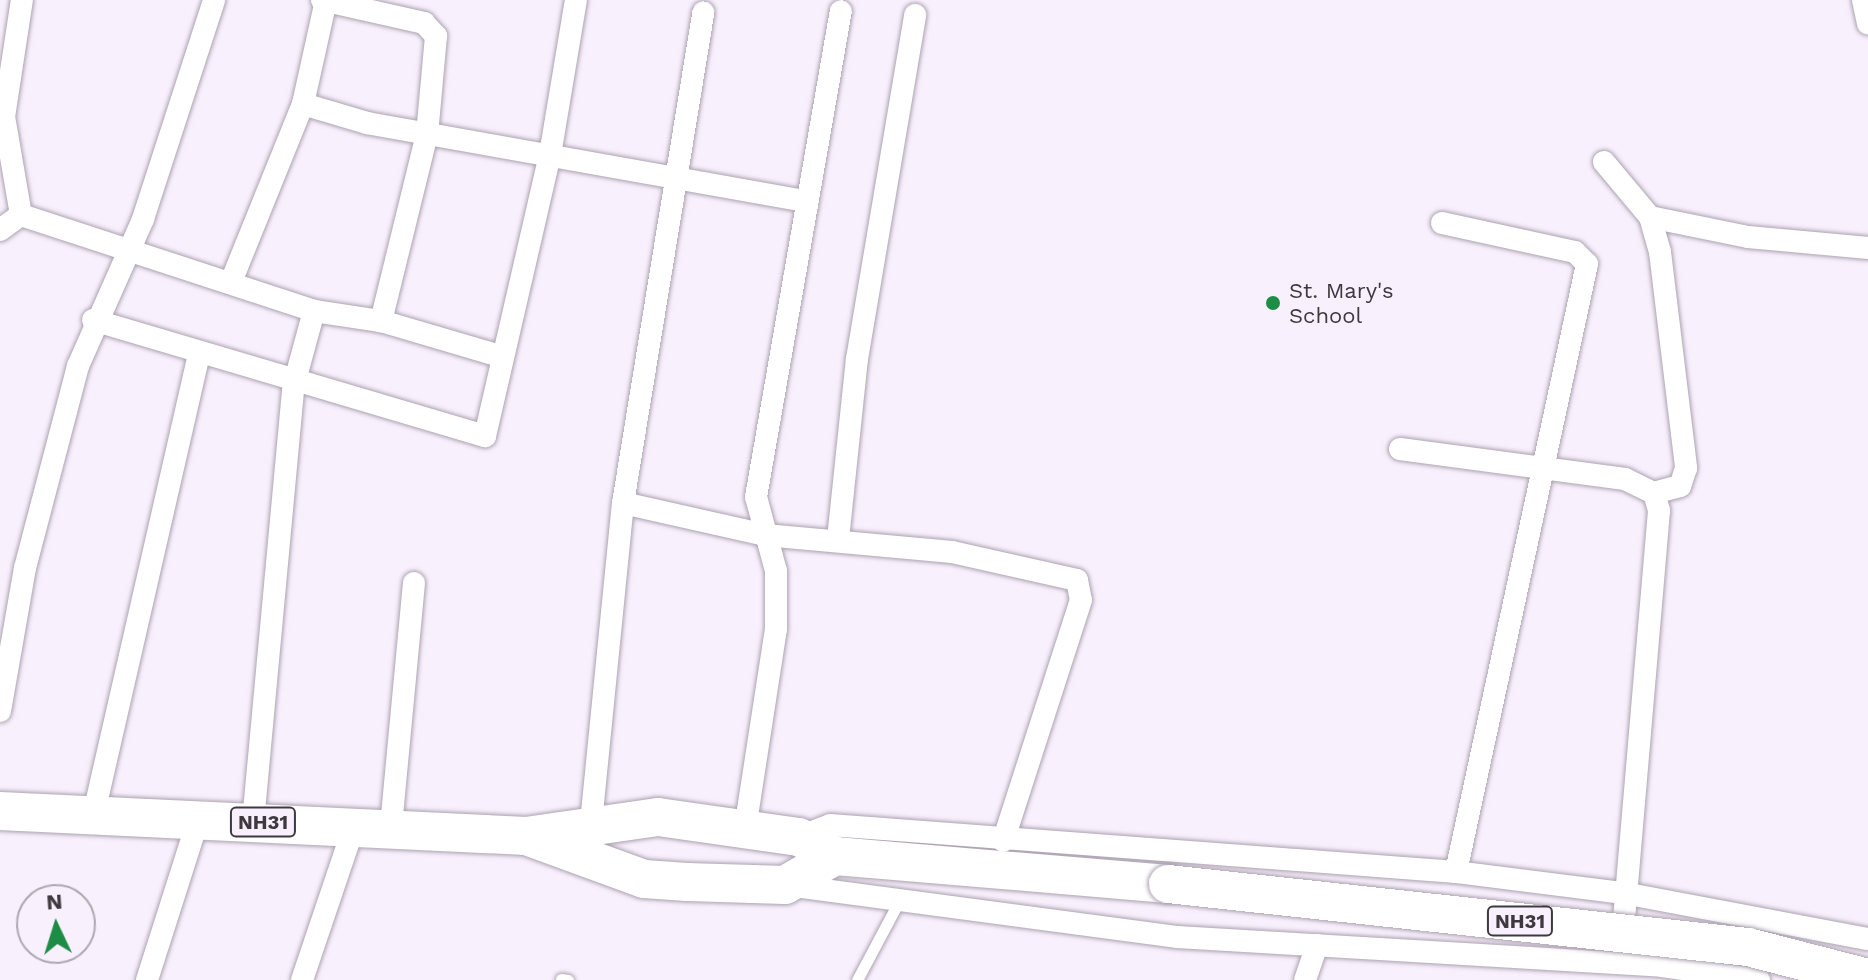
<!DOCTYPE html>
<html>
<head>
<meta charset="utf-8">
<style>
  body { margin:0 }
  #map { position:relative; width:1868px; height:980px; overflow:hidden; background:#f9f0fd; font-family:"Work Sans",sans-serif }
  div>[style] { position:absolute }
  .roads { filter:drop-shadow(0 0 2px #aca2b1) drop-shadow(0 0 2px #aca2b1) }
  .service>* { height:11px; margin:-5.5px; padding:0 5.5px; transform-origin:5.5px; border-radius:5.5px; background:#fff }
  .minor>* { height:22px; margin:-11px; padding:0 11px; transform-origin:11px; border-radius:11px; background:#fff }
  .trunk>* { height:38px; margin:-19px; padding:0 19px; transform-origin:19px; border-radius:19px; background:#fff }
  .bridges { filter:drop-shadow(0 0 2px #aca2b1) drop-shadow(0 0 2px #aca2b1) }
  .trunk-bridge>* { height:38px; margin:-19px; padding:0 19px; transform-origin:19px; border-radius:19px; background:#fff }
  .dots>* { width:22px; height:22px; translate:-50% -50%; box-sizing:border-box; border:4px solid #f9f0fd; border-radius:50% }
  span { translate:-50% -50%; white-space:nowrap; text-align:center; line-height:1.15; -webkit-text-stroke:8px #f9f0fd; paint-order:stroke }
  .shield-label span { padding:2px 6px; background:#f9f0fd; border:2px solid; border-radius:6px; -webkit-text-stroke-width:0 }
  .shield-label { font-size:20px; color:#3d393f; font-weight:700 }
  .poi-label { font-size:22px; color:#3d393f }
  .left { translate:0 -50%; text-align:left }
  .north { position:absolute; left:16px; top:884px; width:80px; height:80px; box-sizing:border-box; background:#f9f0fd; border:2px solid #aea7b1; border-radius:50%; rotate:356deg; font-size:22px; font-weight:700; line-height:32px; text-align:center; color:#3d393f }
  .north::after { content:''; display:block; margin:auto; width:28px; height:36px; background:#1d8d46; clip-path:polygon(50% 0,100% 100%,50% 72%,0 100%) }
</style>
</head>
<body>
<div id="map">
  <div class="roads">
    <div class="service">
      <i style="left:561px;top:979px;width:7px;rotate:8deg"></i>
      <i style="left:857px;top:980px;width:89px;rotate:-62deg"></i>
    </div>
    <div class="minor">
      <i style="left:322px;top:0;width:105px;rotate:12.7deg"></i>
      <i style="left:424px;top:23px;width:18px;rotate:47deg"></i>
      <i style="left:436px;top:36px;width:98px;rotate:95.2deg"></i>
      <i style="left:427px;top:134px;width:193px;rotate:103.8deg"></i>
      <i style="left:1863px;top:0;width:24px;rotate:78deg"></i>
      <i style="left:303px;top:104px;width:67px;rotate:16.5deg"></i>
      <i style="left:367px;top:123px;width:445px;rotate:10.1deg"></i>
      <i style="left:1604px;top:162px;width:72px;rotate:50.1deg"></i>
      <i style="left:1650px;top:217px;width:36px;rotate:74deg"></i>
      <i style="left:1660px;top:252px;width:218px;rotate:83.1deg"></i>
      <i style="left:1686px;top:468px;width:19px;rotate:108deg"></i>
      <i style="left:1680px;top:486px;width:27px;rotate:165deg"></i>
      <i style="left:21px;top:215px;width:99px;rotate:-99.8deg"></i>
      <i style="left:4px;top:117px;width:118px;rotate:-81.3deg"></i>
      <i style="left:1650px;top:217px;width:100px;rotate:11.5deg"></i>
      <i style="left:1748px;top:237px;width:121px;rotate:5.2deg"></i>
      <i style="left:1442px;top:223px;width:136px;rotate:12.3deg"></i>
      <i style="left:1575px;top:252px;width:17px;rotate:45deg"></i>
      <i style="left:1587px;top:264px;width:622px;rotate:102.16deg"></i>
      <i style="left:0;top:230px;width:26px;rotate:-36deg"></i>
      <i style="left:21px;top:215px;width:308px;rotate:18.1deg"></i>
      <i style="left:314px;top:311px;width:68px;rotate:8.5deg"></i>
      <i style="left:381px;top:321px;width:127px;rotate:16.4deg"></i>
      <i style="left:231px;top:282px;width:192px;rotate:-68deg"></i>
      <i style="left:303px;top:104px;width:107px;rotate:-77.5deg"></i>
      <i style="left:93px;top:320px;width:409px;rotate:16.5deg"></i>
      <i style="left:485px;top:436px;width:288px;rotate:-77deg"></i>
      <i style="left:550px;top:155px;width:157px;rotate:-80.5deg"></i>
      <i style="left:1400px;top:449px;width:227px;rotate:7.6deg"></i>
      <i style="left:1625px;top:479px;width:32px;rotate:26deg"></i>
      <i style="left:1654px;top:493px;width:19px;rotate:74deg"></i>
      <i style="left:1659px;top:511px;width:433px;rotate:94.9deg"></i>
      <i style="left:623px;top:503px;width:146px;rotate:12.7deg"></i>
      <i style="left:765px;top:535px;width:188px;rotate:5.2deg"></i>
      <i style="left:952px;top:552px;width:128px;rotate:12.6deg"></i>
      <i style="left:1077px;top:580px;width:20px;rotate:79deg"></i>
      <i style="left:1081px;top:600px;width:253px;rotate:107.9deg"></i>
      <i style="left:838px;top:539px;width:181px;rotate:-84deg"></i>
      <i style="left:857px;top:359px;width:349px;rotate:-80.4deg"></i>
      <i style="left:0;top:711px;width:145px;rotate:-80.1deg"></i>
      <i style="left:25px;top:568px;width:209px;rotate:-75.3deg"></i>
      <i style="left:78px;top:366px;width:161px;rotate:-66.1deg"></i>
      <i style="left:143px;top:219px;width:230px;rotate:-72deg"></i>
      <i style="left:93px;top:817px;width:476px;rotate:-77.1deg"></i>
      <i style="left:253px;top:822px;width:440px;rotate:-84.7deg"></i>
      <i style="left:294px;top:384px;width:76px;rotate:-74.7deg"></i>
      <i style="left:591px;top:823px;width:322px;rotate:-84.3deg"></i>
      <i style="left:623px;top:503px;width:497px;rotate:-80.7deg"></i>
      <i style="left:391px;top:826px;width:244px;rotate:-84.6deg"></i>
      <i style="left:745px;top:829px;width:202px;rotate:-81.2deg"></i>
      <i style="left:776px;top:629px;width:58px;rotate:-90deg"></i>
      <i style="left:776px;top:571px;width:77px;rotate:-105.1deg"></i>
      <i style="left:756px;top:497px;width:493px;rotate:-80.1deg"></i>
      <i style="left:799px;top:837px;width:33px;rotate:-21deg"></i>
      <i style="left:830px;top:825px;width:628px;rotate:4.29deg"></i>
      <i style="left:1456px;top:872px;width:174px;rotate:7.2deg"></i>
      <i style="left:1629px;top:894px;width:243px;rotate:10.7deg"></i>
      <i style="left:787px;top:885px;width:393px;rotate:7.6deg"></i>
      <i style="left:1177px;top:937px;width:486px;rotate:3.4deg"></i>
      <i style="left:1662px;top:966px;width:98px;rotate:8.2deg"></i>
      <i style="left:147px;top:980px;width:168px;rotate:-72.3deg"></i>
      <i style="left:302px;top:980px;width:166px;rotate:-71.3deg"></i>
      <i style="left:1305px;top:980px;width:37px;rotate:-71deg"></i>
    </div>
    <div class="trunk">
      <i style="left:0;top:811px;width:527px;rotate:2.72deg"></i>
      <i style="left:526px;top:836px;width:133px;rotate:-8.2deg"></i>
      <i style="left:658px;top:817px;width:142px;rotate:8.1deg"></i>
      <i style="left:799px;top:837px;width:41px;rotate:27.8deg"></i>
      <i style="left:835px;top:856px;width:334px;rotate:4.8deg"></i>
      <i style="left:526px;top:836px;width:126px;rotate:20deg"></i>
      <i style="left:644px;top:879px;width:43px;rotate:4deg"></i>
      <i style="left:687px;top:882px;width:98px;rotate:1.8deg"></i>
      <i style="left:785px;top:885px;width:58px;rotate:-30.1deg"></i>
    </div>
  </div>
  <div class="bridges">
    <div class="trunk-bridge">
      <i style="left:1168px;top:884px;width:583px;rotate:6.2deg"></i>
      <i style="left:1748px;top:947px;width:124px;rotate:14.5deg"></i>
    </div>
  </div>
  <div class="dots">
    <i style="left:1273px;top:303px;background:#1d8d46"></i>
  </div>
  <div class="shield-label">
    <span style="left:263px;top:822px">NH31</span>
    <span style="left:1520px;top:921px">NH31</span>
  </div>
  <div class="poi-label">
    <span class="left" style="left:1289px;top:303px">St. Mary's<br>School</span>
  </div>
  <div class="north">N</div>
</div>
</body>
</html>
